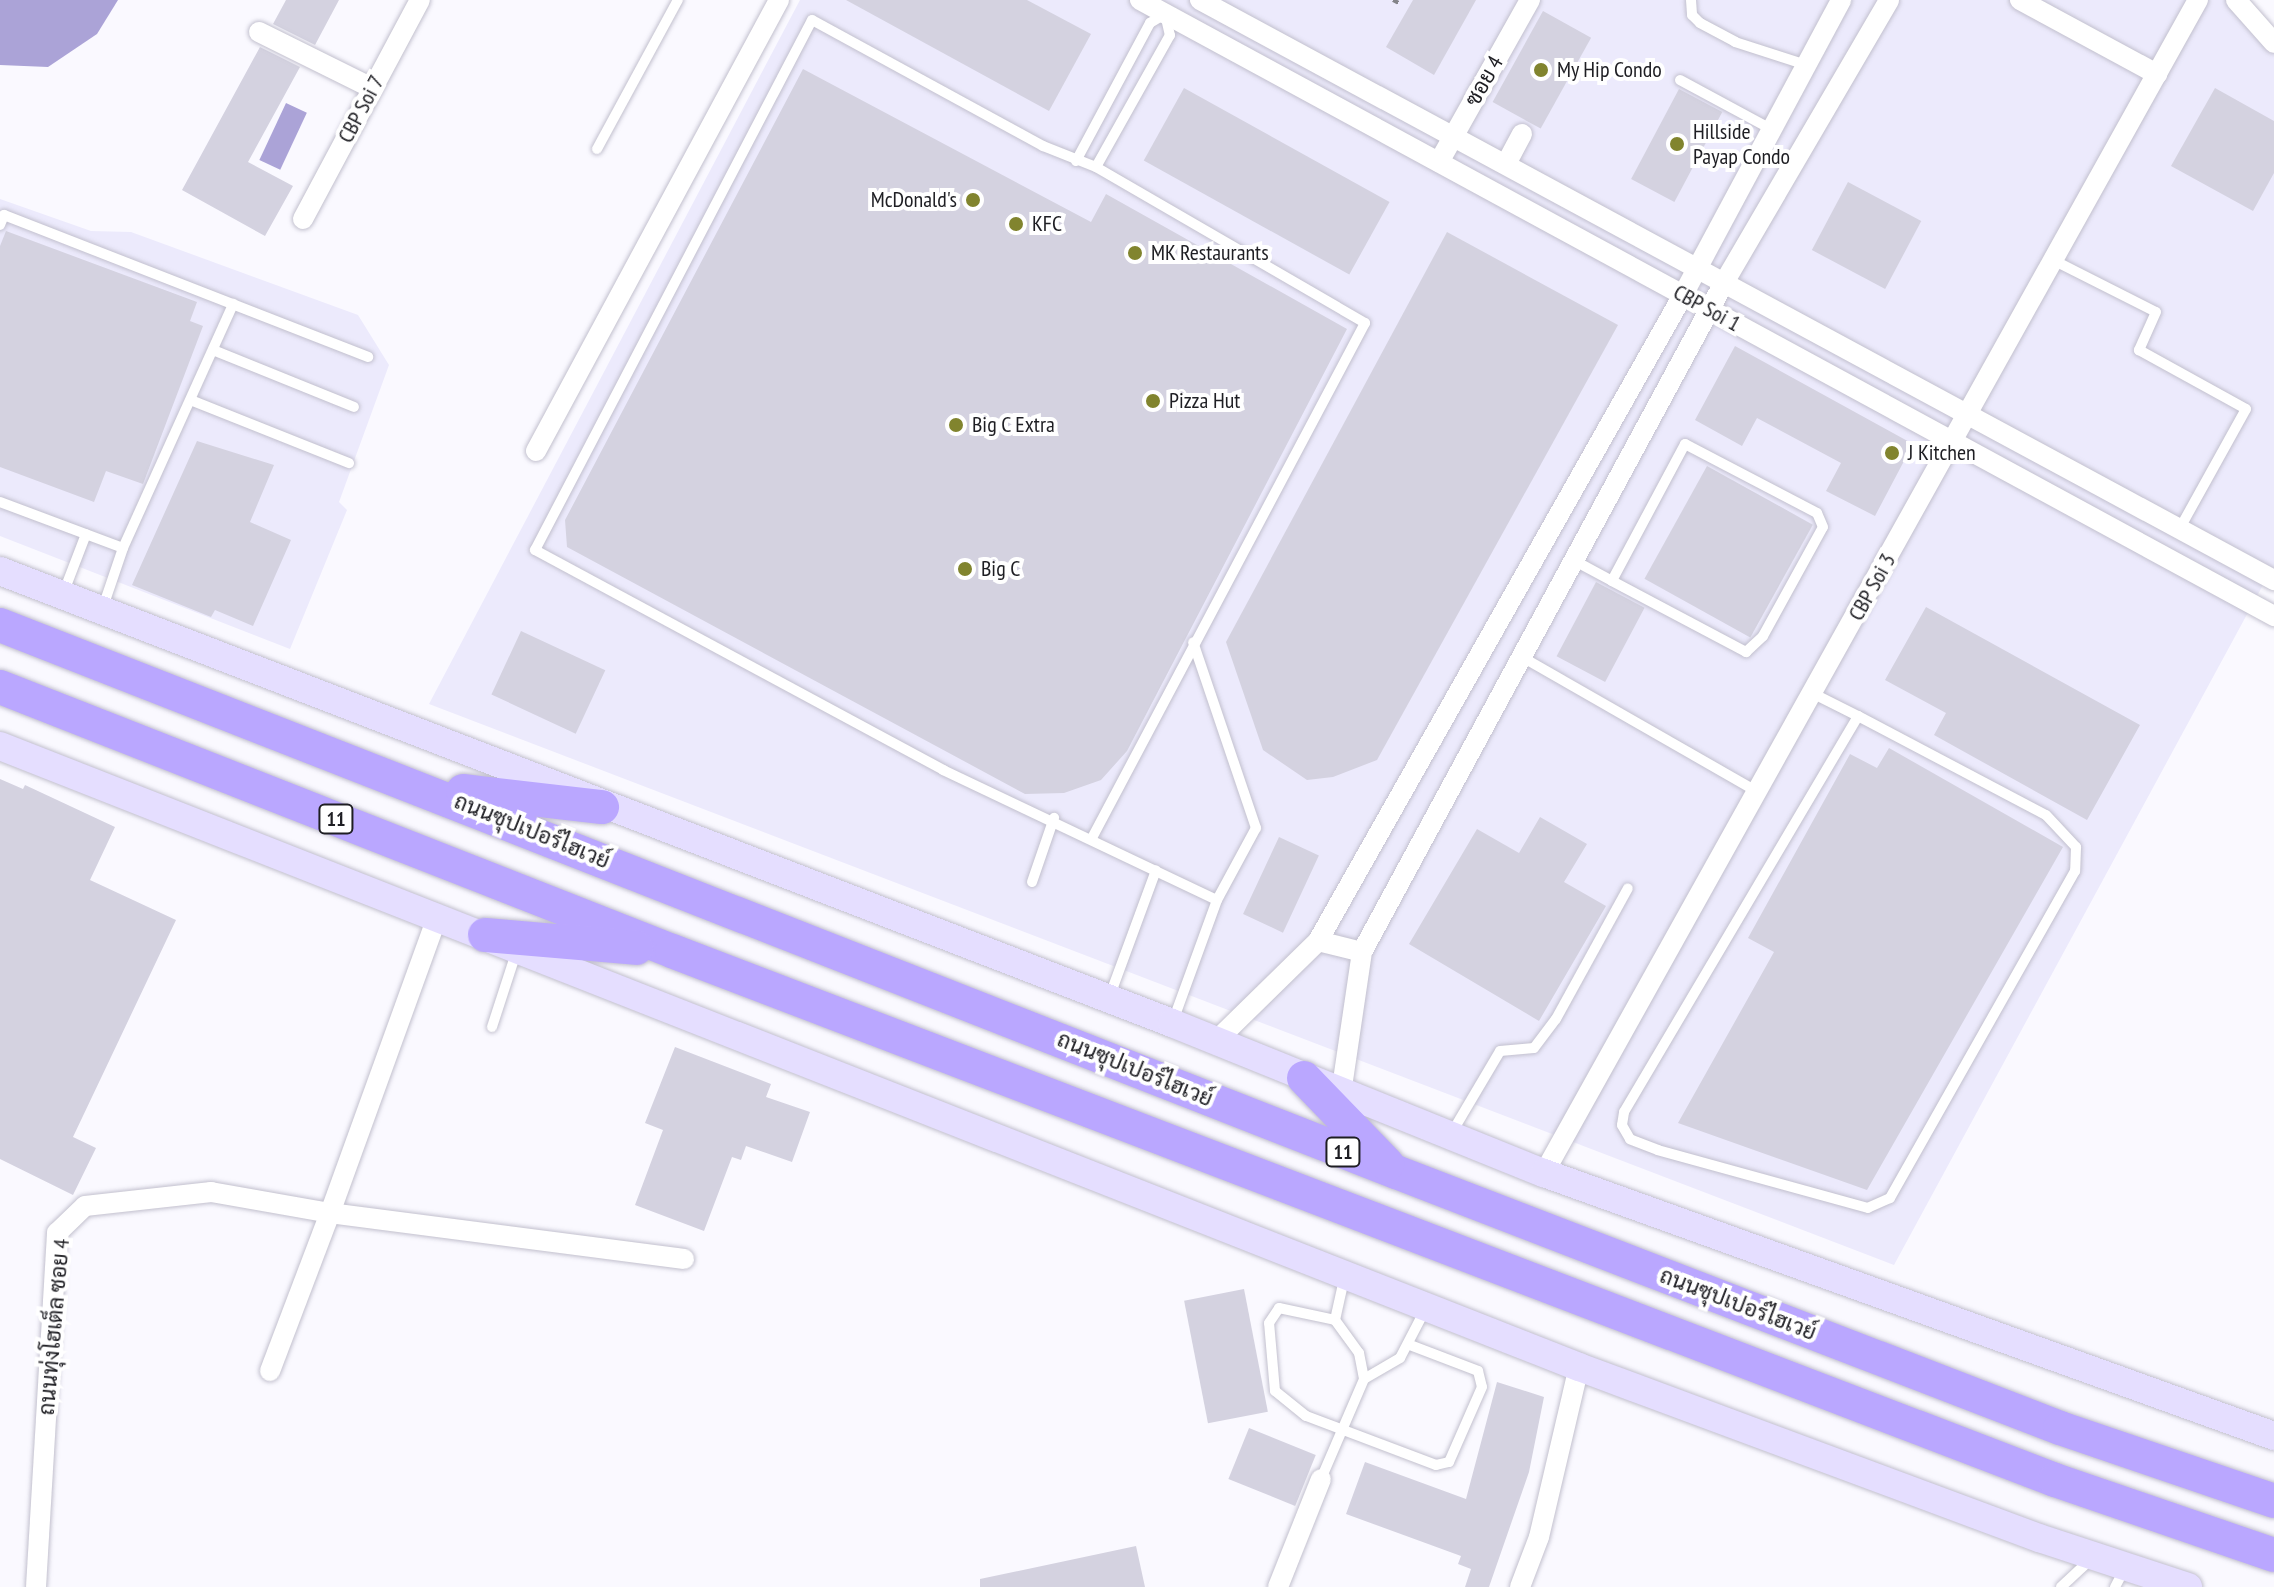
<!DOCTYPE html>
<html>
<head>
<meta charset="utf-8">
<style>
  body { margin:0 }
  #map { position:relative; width:2274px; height:1587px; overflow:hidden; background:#faf9ff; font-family:"PT Sans Narrow",Sarabun,sans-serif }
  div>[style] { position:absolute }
  .built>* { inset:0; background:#eceafc }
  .water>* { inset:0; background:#aba3d7; transform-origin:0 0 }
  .building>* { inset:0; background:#d4d2e0; transform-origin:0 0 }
  .path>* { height:4px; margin-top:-2px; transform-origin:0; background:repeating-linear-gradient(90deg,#848489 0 6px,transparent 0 10px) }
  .roads { filter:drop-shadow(0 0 2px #c2c0ce) drop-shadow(0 0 2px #c2c0ce) }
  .service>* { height:10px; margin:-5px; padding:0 5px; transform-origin:5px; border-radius:5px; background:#fff }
  .minor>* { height:20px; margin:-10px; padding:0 10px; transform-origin:10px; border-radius:10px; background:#fff }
  .secondary>* { height:28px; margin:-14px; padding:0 14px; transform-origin:14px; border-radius:14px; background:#e5deff }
  .trunk>* { height:34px; margin:-17px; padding:0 17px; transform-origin:17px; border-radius:17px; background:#baa7ff }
  .dots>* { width:22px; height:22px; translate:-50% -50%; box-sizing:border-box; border:4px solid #fff; border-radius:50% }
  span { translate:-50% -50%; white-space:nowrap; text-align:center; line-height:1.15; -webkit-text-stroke:8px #fff; paint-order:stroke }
  .shield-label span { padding:2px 6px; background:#fff; border:2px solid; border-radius:6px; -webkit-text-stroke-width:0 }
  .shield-label { font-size:20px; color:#1e1e23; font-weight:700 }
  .poi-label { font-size:22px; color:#1e1e23 }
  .left { translate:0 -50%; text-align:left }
  .right { translate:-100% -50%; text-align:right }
  .street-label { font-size:22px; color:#1e1e23 }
</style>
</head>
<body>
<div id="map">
  <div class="built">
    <i style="clip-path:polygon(800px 0,2247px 0,2274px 30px,2274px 574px,2270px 572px,1894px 1265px,429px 704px)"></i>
    <i style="clip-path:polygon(0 199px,91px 231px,131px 232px,358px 315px,389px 365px,339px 502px,347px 510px,290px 649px,0 536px)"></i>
  </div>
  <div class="water">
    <i style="clip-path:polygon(0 0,118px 0,97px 34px,48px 67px,0 65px)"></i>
    <i style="left:286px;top:103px;width:23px;height:63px;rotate:25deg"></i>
  </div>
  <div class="building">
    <i style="clip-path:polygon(286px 0,339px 0,315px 45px,273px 24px)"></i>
    <i style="clip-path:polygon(846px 0,1027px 0,1091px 34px,1049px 111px)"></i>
    <i style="clip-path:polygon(1413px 0,1476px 0,1434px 75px,1386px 47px)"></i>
    <i style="left:1543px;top:11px;width:55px;height:104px;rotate:29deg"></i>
    <i style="clip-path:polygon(260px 47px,300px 67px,248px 162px,293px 186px,265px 236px,182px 190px)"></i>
    <i style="clip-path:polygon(803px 69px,1091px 222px,1106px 194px,1347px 329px,1127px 751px,1101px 780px,1064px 793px,1025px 794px,567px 547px,565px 520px)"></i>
    <i style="left:1184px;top:88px;width:235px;height:83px;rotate:29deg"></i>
    <i style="clip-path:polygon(2215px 88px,2274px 121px,2274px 173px,2253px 211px,2171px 166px)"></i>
    <i style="left:1679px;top:89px;width:49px;height:102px;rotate:28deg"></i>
    <i style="left:1848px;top:182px;width:83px;height:77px;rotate:28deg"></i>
    <i style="clip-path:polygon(6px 231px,197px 302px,190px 321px,203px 326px,143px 484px,106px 471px,94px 502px,0 467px,0 246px)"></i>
    <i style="clip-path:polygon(1447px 232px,1618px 325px,1377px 760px,1333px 777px,1307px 780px,1263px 750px,1226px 642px)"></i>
    <i style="clip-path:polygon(1735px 346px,1913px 444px,1875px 516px,1826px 491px,1841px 463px,1757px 418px,1742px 446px,1695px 420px)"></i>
    <i style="clip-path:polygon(197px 441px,274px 465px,250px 522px,291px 540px,253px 626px,215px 610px,211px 617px,132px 585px)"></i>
    <i style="left:1707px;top:466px;width:121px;height:129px;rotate:29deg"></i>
    <i style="left:1596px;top:582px;width:55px;height:84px;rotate:28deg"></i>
    <i style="clip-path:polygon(1926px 607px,2140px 725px,2087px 820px,1934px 735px,1946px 713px,1885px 680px)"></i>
    <i style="left:521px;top:631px;width:93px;height:70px;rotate:25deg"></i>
    <i style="clip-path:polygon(1889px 748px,2063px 847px,1867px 1190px,1678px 1123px,1774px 952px,1748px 938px,1850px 754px,1877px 768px)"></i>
    <i style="clip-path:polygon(0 779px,23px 789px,25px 785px,115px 827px,90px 880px,176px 920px,73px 1137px,96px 1148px,73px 1195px,0 1159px)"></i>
    <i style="clip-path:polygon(1540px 817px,1587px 844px,1564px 882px,1606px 906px,1539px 1021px,1409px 944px,1477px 829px,1519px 853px)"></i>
    <i style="left:1279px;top:837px;width:44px;height:85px;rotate:25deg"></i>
    <i style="clip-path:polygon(675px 1047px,771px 1084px,766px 1097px,810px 1112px,792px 1162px,746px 1146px,741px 1160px,732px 1157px,704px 1231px,635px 1205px,663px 1130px,645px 1123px)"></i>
    <i style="left:1244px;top:1289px;width:125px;height:61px;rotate:79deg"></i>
    <i style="clip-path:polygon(1497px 1382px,1544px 1397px,1529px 1472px,1489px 1587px,1465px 1587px,1471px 1569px,1458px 1564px,1461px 1556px,1346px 1514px,1365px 1462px,1466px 1499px)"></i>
    <i style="left:1249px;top:1428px;width:72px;height:55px;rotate:22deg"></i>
    <i style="clip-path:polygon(1136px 1546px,1145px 1587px,980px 1587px,980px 1579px)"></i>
  </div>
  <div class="path">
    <i style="left:1393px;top:0;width:7px;rotate:27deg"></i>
  </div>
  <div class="roads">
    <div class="service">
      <i style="left:1691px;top:0;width:15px;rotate:86deg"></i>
      <i style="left:1692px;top:15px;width:11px;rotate:45deg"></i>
      <i style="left:1700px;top:23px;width:40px;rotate:28deg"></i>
      <i style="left:1735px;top:42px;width:75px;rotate:17.9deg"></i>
      <i style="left:1680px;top:80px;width:103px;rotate:28.3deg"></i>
      <i style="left:597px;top:149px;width:170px;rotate:-61.5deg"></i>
      <i style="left:1076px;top:161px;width:157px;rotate:-61.8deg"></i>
      <i style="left:1150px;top:23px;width:17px;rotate:-31deg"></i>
      <i style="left:1165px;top:14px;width:22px;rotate:77deg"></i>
      <i style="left:1170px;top:35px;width:151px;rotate:119.3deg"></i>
      <i style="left:0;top:225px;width:11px;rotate:-68deg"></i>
      <i style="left:4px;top:215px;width:391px;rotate:21.3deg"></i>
      <i style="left:2053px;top:260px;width:115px;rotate:26.8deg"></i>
      <i style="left:2156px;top:312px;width:42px;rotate:114.1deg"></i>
      <i style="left:2139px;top:350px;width:122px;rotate:28.9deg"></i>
      <i style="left:2246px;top:409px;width:136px;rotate:119deg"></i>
      <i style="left:213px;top:350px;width:152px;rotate:22deg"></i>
      <i style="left:193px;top:401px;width:168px;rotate:21.7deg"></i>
      <i style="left:0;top:502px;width:131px;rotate:20.5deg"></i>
      <i style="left:1575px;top:561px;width:42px;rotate:28.4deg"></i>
      <i style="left:1612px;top:581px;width:152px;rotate:27.9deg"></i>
      <i style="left:1746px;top:652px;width:23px;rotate:-43deg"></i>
      <i style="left:1763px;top:636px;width:124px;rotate:-61.2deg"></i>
      <i style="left:1823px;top:527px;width:15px;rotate:-113deg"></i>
      <i style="left:1817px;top:513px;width:149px;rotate:-152.4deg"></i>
      <i style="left:1685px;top:444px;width:155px;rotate:118.1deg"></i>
      <i style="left:63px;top:594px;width:64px;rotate:-69deg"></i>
      <i style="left:103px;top:607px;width:62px;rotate:-71.3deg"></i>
      <i style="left:123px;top:548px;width:268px;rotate:-65.7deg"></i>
      <i style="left:1522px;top:657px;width:270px;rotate:29.8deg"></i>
      <i style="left:1814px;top:694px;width:49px;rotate:26.6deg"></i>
      <i style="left:1858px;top:716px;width:212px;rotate:27.8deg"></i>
      <i style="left:2046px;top:815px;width:44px;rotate:46.8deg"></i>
      <i style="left:2076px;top:847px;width:24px;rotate:92deg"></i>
      <i style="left:2075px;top:871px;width:376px;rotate:119.5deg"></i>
      <i style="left:1890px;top:1198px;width:24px;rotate:156deg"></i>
      <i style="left:1868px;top:1208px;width:218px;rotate:-164.6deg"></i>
      <i style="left:1658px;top:1150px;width:30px;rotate:-159deg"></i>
      <i style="left:1630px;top:1139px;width:16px;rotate:-120deg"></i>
      <i style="left:1622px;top:1125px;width:13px;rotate:-81deg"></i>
      <i style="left:1624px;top:1112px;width:460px;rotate:-59.4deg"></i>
      <i style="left:1092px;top:838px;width:583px;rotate:-62.07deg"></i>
      <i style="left:1365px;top:323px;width:311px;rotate:-149.9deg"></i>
      <i style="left:1096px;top:167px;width:57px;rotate:-158.4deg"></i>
      <i style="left:1043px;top:146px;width:263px;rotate:-151.4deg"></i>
      <i style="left:812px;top:20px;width:598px;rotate:117.59deg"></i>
      <i style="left:535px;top:550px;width:464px;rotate:28.3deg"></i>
      <i style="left:943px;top:770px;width:303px;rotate:25.4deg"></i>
      <i style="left:1032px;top:882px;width:68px;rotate:-71deg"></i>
      <i style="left:1109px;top:998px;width:136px;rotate:-69.8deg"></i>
      <i style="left:1173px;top:1021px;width:129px;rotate:-70deg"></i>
      <i style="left:1217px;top:900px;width:82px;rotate:-61.6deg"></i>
      <i style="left:1256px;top:828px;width:196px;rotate:-108.7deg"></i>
      <i style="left:492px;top:1027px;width:78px;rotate:-72deg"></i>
      <i style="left:1451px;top:1134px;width:96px;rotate:-59.4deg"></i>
      <i style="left:1500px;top:1051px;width:34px;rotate:-5deg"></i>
      <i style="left:1534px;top:1048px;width:36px;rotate:-53deg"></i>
      <i style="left:1556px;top:1019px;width:149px;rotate:-61.2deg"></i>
      <i style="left:1335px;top:1320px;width:46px;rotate:-77.5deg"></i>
      <i style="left:1410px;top:1345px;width:73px;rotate:20.9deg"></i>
      <i style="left:1478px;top:1371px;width:16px;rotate:76deg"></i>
      <i style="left:1482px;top:1387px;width:82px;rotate:113.7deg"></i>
      <i style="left:1449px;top:1462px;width:13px;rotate:167deg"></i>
      <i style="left:1436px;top:1465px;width:139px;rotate:-159.3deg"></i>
      <i style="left:1306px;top:1416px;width:40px;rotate:-141deg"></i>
      <i style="left:1275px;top:1391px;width:68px;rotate:-95deg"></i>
      <i style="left:1269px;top:1323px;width:18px;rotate:-56deg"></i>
      <i style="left:1279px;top:1308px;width:57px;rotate:12.1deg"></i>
      <i style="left:1335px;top:1320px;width:41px;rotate:54deg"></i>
      <i style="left:1359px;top:1353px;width:26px;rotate:79deg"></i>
      <i style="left:1364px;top:1379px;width:42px;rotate:-30.3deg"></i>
      <i style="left:1400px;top:1358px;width:54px;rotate:-62.5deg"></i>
      <i style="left:1321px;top:1479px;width:109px;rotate:-66.7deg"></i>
      <i style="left:2061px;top:1587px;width:40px;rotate:-43deg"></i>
      <i style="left:2115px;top:1587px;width:21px;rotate:-62deg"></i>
    </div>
    <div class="minor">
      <i style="left:1140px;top:0;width:1291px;rotate:28.51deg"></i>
      <i style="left:1200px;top:0;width:1221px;rotate:28.37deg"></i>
      <i style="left:2020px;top:0;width:156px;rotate:28.4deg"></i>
      <i style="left:2236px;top:0;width:57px;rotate:48.5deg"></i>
      <i style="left:259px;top:32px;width:126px;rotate:26.4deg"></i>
      <i style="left:1439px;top:162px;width:186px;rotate:-60.7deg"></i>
      <i style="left:1506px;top:164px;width:34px;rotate:-62deg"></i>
      <i style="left:303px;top:219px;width:248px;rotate:-61.9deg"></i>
      <i style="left:536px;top:451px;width:512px;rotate:-61.68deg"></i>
      <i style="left:1318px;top:941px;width:45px;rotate:14deg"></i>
      <i style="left:1215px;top:1042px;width:144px;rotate:-44.4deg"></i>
      <i style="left:1318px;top:941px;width:742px;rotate:-60.53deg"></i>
      <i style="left:1683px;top:295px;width:335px;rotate:-61.8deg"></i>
      <i style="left:1341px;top:1094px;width:144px;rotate:-81.6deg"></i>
      <i style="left:1362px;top:952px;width:763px;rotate:-61.59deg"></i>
      <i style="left:1725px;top:281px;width:325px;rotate:-59.7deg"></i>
      <i style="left:1544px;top:1173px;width:1343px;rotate:-60.86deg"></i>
      <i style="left:270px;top:1371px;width:169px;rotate:-69.2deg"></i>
      <i style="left:330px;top:1213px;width:357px;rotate:7.4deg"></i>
      <i style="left:36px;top:1587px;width:355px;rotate:-86.6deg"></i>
      <i style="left:57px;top:1233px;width:39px;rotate:-44deg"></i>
      <i style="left:85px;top:1206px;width:127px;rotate:-6.3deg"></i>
      <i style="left:211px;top:1192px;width:121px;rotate:10deg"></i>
      <i style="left:330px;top:1213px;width:315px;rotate:-70.1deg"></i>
      <i style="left:1278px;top:1587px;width:116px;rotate:-68.3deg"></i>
      <i style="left:1520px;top:1587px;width:53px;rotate:-69.2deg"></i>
      <i style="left:1539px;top:1537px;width:175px;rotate:-76.8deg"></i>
    </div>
    <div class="secondary">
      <i style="left:0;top:571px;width:1256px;rotate:21.09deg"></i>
      <i style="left:1172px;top:1023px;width:401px;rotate:22deg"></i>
      <i style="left:1544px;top:1173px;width:776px;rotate:19.81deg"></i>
      <i style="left:0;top:746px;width:1697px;rotate:21.47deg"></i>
      <i style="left:1579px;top:1367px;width:491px;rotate:20.4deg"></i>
      <i style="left:2039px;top:1538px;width:157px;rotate:18.2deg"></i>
    </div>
    <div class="trunk">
      <i style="left:0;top:625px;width:1499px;rotate:21.4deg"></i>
      <i style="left:1396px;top:1172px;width:712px;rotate:21.08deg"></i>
      <i style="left:2060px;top:1428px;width:226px;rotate:18.8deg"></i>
      <i style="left:0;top:687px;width:722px;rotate:21.45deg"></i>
      <i style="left:672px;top:951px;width:1481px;rotate:20.93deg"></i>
      <i style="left:2055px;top:1480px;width:231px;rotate:18.9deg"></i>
      <i style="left:463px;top:791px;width:140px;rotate:6.6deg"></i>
      <i style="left:485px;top:935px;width:152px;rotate:4.9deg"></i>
      <i style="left:1304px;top:1078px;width:120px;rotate:46deg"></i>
    </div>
  </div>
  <div class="dots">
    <i style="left:1541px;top:70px;background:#81842e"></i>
    <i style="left:1677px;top:144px;background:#81842e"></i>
    <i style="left:973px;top:200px;background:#81842e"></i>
    <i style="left:1016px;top:224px;background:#81842e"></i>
    <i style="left:1135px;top:253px;background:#81842e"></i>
    <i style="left:1153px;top:401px;background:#81842e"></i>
    <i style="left:956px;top:425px;background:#81842e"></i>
    <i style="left:1892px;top:453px;background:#81842e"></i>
    <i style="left:965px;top:569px;background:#81842e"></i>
  </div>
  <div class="shield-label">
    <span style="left:336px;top:819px">11</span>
    <span style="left:1343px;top:1152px">11</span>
  </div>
  <div class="poi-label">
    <span class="left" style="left:1557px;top:70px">My Hip Condo</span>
    <span class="left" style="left:1693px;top:144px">Hillside<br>Payap Condo</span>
    <span class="right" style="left:957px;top:200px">McDonald's</span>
    <span class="left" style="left:1032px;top:224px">KFC</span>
    <span class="left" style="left:1151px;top:253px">MK Restaurants</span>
    <span class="left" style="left:1169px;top:401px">Pizza Hut</span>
    <span class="left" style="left:972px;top:425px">Big C Extra</span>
    <span class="left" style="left:1908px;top:453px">J Kitchen</span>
    <span class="left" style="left:981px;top:569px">Big C</span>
  </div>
  <div class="street-label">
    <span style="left:1484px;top:81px;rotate:-60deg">ซอย 4</span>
    <span style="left:361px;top:109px;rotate:-62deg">CBP Soi 7</span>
    <span style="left:1707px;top:308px;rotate:29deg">CBP Soi 1</span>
    <span style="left:1872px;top:587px;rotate:-61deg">CBP Soi 3</span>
    <span style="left:532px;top:831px;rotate:22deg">ถนนซุปเปอร์ไฮเวย์</span>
    <span style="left:1135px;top:1069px;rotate:22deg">ถนนซุปเปอร์ไฮเวย์</span>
    <span style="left:1738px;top:1304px;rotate:21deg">ถนนซุปเปอร์ไฮเวย์</span>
    <span style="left:54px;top:1327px;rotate:-85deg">ถนนทุ่งโฮเต็ล ซอย 4</span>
  </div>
</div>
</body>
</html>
